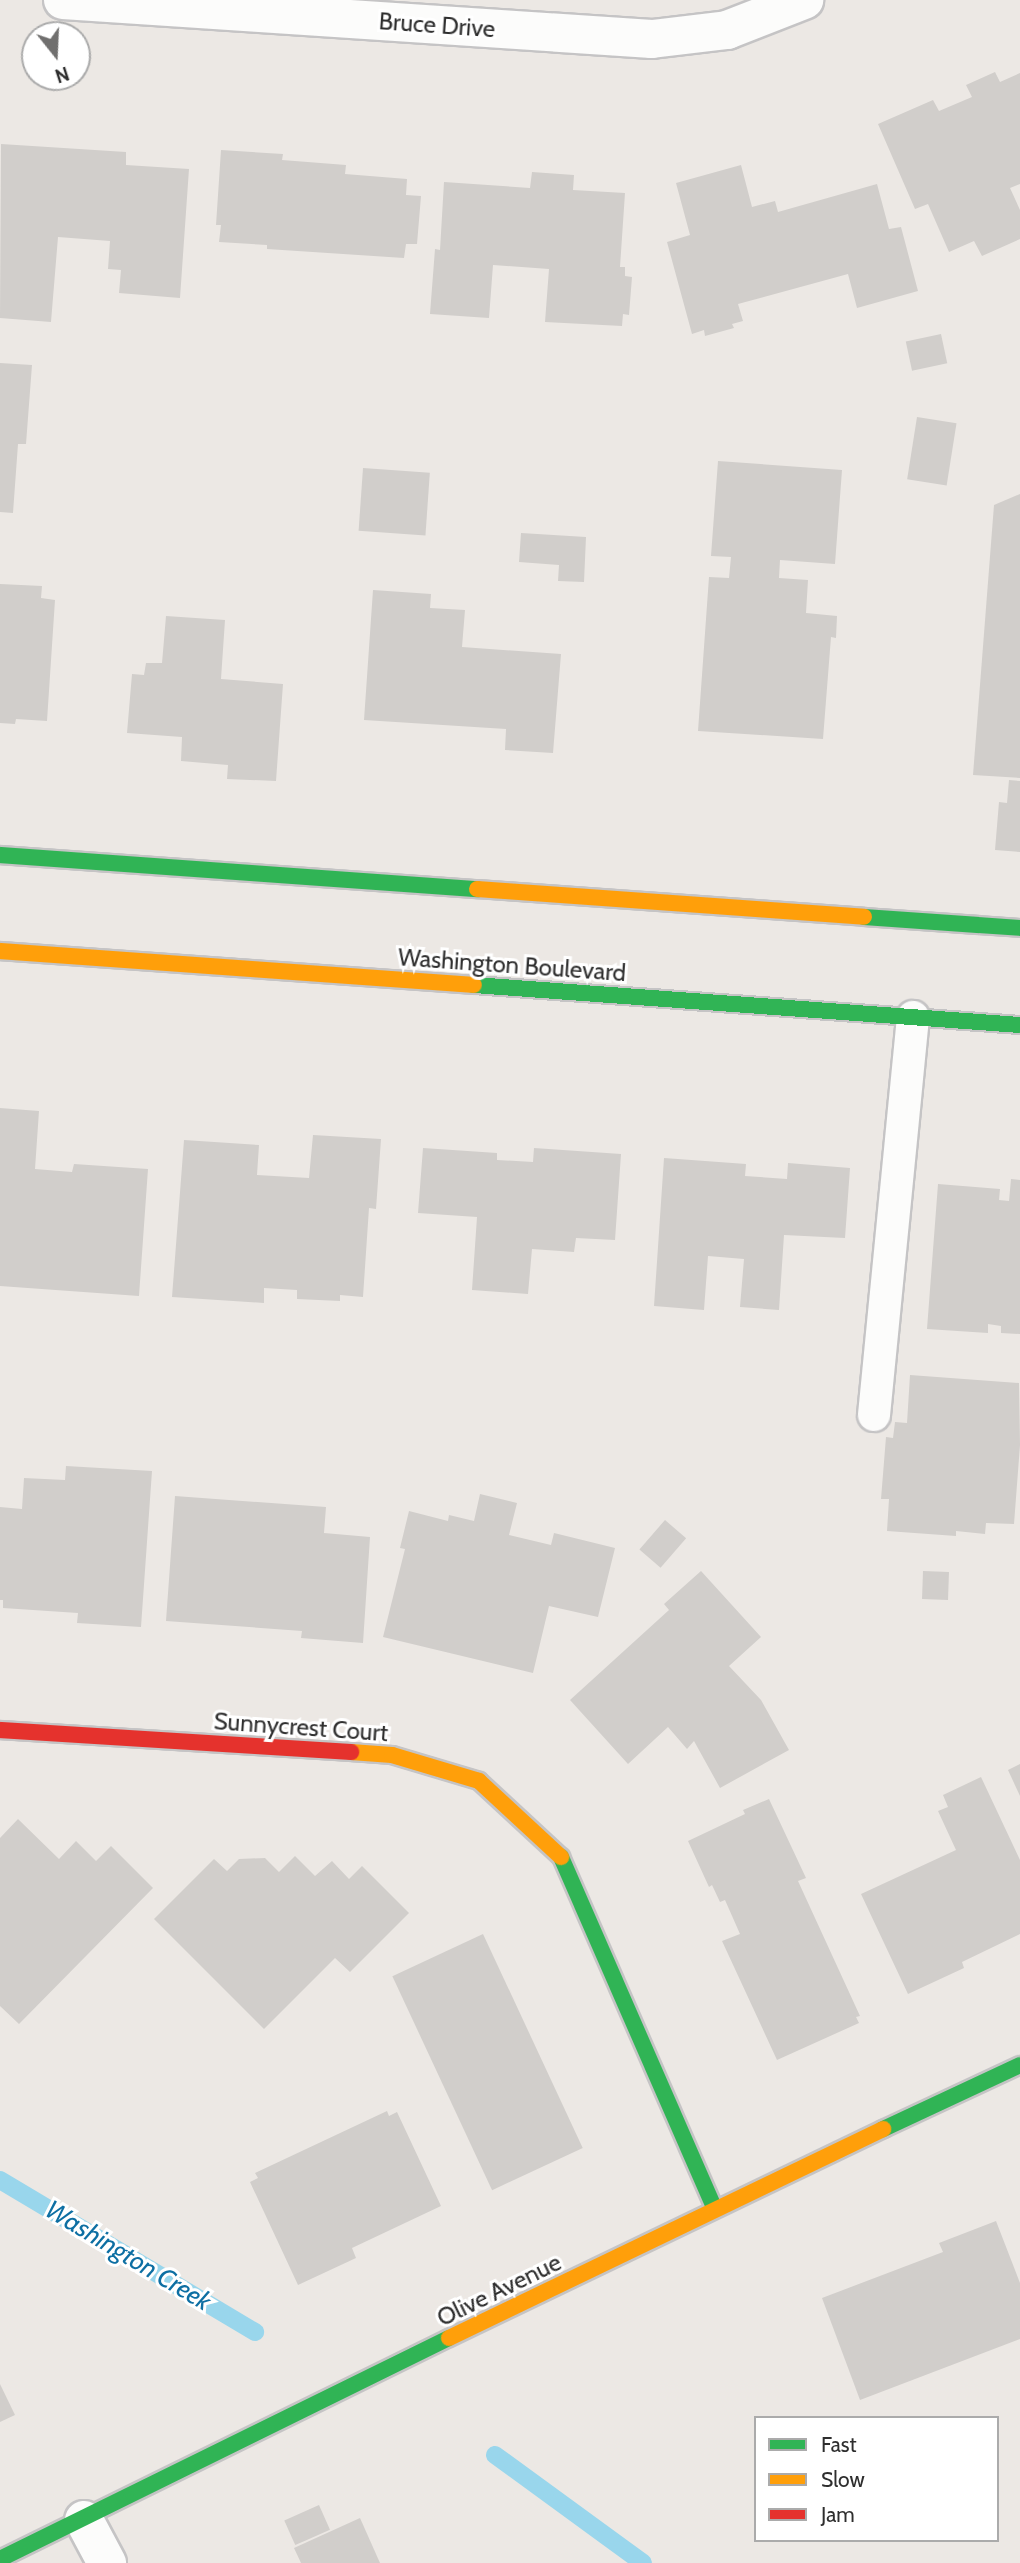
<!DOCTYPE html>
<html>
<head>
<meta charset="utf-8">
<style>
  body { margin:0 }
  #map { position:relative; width:1020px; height:2563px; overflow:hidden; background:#ece8e4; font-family:Cabin,sans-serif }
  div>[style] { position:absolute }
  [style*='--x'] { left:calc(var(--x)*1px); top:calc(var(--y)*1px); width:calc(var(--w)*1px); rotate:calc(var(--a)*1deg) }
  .stream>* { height:18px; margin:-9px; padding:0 9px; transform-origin:9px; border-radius:9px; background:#99d6ec }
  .building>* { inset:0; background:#d1cecb; transform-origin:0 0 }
  .roads { filter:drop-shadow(2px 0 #c5c4c5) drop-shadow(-2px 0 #c5c4c5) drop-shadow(0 2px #c5c4c5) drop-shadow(0 -2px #c5c4c5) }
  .lane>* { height:32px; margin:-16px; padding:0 16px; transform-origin:16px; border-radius:16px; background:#fcfcfb }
  .street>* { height:38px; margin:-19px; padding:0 19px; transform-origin:19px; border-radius:19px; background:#fcfcfb }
  .fast>* { height:16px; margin:-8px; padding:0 8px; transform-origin:8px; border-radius:8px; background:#30b455 }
  .slow>* { height:16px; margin:-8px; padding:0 8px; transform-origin:8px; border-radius:8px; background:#ff9f0a }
  .jam>* { height:16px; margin:-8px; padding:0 8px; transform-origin:8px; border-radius:8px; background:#e5322d }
  span { translate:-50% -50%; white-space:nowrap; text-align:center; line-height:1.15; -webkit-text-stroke:6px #fff; paint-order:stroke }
  .street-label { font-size:24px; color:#2e2e2e }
  .water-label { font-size:26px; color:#0d6fa3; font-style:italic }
  .legend { position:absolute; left:754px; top:2416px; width:245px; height:126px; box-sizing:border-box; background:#fff; border:2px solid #ababab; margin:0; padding:9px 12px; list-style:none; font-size:21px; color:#2e2e2e }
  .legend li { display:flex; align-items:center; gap:14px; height:35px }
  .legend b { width:35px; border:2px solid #ababab }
  .north { position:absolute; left:21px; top:21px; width:70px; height:70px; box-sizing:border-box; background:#fff; border:2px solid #ababab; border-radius:50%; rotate:162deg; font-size:19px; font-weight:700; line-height:28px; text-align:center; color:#2e2e2e }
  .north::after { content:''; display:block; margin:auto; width:24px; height:32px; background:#706f6e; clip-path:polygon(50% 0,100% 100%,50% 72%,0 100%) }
</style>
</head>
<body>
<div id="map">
  <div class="stream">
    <div style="--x:0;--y:2180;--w:297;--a:30.8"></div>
    <div style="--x:495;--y:2455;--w:183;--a:36.1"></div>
  </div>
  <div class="building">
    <div style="clip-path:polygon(995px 72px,1000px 82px,1020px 73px,1020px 184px,1010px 188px,1020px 210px,1020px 239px,982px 256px,974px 241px,949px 252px,928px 204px,915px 209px,878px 124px,933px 100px,939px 111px,972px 97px,966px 85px)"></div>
    <div style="clip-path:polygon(1px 144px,126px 152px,126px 165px,189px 169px,180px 298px,119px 293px,121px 270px,108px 269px,110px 241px,58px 237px,51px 322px,0 318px)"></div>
    <div style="clip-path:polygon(221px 150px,283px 154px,282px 160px,346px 165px,345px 174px,407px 179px,406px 195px,421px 196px,417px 244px,406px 244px,404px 258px,267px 249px,267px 245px,219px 242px,221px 225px,216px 225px)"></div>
    <div style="clip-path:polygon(741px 165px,752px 207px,775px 201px,778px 212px,877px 184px,889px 229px,901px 227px,918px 291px,857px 308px,848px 274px,738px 304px,743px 321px,732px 324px,734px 328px,705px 336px,704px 330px,692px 334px,667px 242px,690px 235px,676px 183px)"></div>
    <div style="clip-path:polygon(532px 172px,574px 175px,573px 190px,625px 193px,620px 267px,625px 267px,625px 276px,632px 277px,629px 315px,623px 314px,622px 326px,545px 322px,549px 269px,493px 265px,489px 318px,430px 314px,435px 249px,440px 250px,444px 182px,530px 188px)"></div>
    <div style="left:941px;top:334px;width:30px;height:36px;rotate:78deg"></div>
    <div style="clip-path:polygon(0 363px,32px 365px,26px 444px,18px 444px,13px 513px,0 512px)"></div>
    <div style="left:917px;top:417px;width:40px;height:63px;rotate:9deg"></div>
    <div style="clip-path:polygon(718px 461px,842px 470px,835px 564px,780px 560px,779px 578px,808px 580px,806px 613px,837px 616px,836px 638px,831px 637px,823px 739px,698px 731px,709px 577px,729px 578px,731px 557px,711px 556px)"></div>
    <div style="left:363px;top:468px;width:67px;height:63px;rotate:4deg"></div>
    <div style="clip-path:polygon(1020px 494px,1020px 778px,973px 775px,994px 505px)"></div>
    <div style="clip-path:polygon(521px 533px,586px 537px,584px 582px,558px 581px,559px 565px,519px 562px)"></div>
    <div style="clip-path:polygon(0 584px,42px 586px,41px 598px,55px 600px,47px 721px,16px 719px,15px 724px,0 723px)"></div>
    <div style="clip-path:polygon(373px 590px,431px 594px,430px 608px,465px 610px,462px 647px,561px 654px,553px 753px,505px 750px,506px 729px,364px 720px)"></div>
    <div style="clip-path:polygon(166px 616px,225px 620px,221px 679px,283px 684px,276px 781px,227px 779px,228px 765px,181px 761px,182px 737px,127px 733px,132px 674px,144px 675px,146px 663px,162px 663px)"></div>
    <div style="clip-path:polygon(1009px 780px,1020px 781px,1020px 852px,995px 850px,999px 802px,1007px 803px)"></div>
    <div style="clip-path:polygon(0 1108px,39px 1111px,35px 1169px,72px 1172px,74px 1164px,148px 1169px,139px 1296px,0 1286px)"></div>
    <div style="clip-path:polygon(313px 1135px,381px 1139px,376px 1209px,369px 1208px,363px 1297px,340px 1295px,340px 1301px,297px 1299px,297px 1290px,264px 1288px,264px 1303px,172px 1297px,184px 1140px,259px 1145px,257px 1175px,309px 1178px)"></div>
    <div style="clip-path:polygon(423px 1148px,497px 1153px,497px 1160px,533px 1162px,534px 1148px,621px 1154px,615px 1240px,576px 1238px,574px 1252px,532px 1249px,528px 1294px,472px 1290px,477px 1217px,418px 1213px)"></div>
    <div style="clip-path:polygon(664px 1158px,746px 1164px,745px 1176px,787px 1179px,788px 1163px,850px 1168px,845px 1238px,784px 1235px,779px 1310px,740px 1307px,744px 1259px,708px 1256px,704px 1310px,654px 1306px)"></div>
    <div style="clip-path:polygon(1011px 1179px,1020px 1180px,1020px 1334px,1001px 1333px,1001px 1326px,988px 1324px,988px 1333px,927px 1329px,938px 1184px,1000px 1189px,999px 1200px,1009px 1201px)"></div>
    <div style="clip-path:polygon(910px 1375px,1019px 1383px,1020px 1445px,1014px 1524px,986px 1523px,985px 1534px,956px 1531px,956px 1536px,887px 1531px,889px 1499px,881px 1499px,886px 1437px,893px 1438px,895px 1422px,907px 1423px)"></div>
    <div style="clip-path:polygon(66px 1466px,152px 1471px,141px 1627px,77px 1623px,78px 1613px,3px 1608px,3px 1600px,0 1600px,0 1507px,22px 1509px,24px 1478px,65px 1480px)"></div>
    <div style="clip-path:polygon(480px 1494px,517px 1503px,509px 1535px,551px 1545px,554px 1533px,615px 1548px,598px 1617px,549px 1606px,533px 1673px,383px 1637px,405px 1549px,400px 1548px,409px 1511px,448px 1521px,449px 1515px,474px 1521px)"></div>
    <div style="clip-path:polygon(175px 1496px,326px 1507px,324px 1533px,370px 1537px,363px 1643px,301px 1638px,302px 1631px,166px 1621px)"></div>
    <div style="left:665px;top:1520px;width:28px;height:39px;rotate:41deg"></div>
    <div style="clip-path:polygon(701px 1571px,761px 1637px,729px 1666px,761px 1700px,789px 1750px,720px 1788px,694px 1741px,687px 1749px,668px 1727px,628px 1764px,570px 1700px,669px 1610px,664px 1604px)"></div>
    <div style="left:923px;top:1571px;width:26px;height:28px;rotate:2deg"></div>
    <div style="clip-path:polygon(1020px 1764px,1020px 1796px,1008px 1770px)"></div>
    <div style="clip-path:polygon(981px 1777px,1020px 1860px,1020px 1934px,962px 1962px,964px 1968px,908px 1994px,861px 1894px,956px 1850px,938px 1811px,948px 1807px,943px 1795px)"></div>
    <div style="clip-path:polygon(769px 1799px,806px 1878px,798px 1881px,860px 2016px,856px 2017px,859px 2023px,777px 2060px,722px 1941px,740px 1934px,725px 1900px,720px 1902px,712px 1885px,709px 1887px,688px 1841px,745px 1814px,743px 1810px)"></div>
    <div style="clip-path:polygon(18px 1819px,59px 1859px,76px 1841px,96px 1861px,111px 1846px,153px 1888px,19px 2024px,0 2006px,0 1838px)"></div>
    <div style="clip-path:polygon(295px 1856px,315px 1876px,332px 1861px,349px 1879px,362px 1866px,409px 1913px,350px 1972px,335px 1958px,264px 2029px,154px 1919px,214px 1859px,227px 1871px,239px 1859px,265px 1858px,279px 1872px)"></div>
    <div style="left:483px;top:1934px;width:236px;height:100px;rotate:65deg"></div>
    <div style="clip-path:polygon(387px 2111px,389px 2116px,397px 2112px,441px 2206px,352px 2248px,356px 2258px,298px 2285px,250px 2182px,258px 2178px,255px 2173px)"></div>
    <div style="clip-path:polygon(996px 2221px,1020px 2283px,1020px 2339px,860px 2400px,822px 2298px,943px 2252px,939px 2243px)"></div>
    <div style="clip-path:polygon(0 2384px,15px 2415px,0 2422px)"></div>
    <div style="left:319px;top:2505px;width:27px;height:38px;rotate:66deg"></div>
    <div style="clip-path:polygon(360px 2518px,380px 2563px,301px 2563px,294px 2548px)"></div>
  </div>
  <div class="roads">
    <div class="lane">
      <div style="--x:874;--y:1415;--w:400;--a:-84.4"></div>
    </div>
    <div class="street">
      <div style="--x:63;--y:0;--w:590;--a:3.79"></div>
      <div style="--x:652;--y:39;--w:76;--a:-6.8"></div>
      <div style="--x:727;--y:30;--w:83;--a:-21.3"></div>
      <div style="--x:84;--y:2520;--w:49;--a:61.9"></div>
    </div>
    <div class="fast">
      <div style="--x:0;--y:855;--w:478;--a:4.1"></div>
      <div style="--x:864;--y:917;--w:156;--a:4"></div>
      <div style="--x:474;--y:985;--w:547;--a:4.19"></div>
      <div style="--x:561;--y:1857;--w:383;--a:66.4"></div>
      <div style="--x:883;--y:2129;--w:151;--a:-25"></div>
      <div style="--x:0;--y:2559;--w:500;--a:-26.21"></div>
    </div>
    <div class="slow">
      <div style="--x:477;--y:889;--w:388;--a:4.1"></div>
      <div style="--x:0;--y:951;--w:475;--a:4.1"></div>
      <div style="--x:351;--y:1752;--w:41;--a:4.2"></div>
      <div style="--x:392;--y:1755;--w:91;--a:16.6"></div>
      <div style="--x:479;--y:1781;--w:112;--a:42.8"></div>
      <div style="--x:449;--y:2338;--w:482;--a:-25.7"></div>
    </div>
    <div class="jam">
      <div style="--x:0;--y:1730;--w:352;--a:3.6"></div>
    </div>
  </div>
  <div class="street-label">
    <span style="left:437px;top:25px;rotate:4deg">Bruce Drive</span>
    <span style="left:512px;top:965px;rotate:4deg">Washington Boulevard</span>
    <span style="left:301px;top:1727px;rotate:4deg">Sunnycrest Court</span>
    <span style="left:499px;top:2290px;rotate:-26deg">Olive Avenue</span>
  </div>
  <div class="water-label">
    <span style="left:128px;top:2256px;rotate:31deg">Washington Creek</span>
  </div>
  <ul class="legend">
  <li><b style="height:9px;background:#30b455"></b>Fast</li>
  <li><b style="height:9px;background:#ff9f0a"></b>Slow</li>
  <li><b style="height:9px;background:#e5322d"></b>Jam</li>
  </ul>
  <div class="north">N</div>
</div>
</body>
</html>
